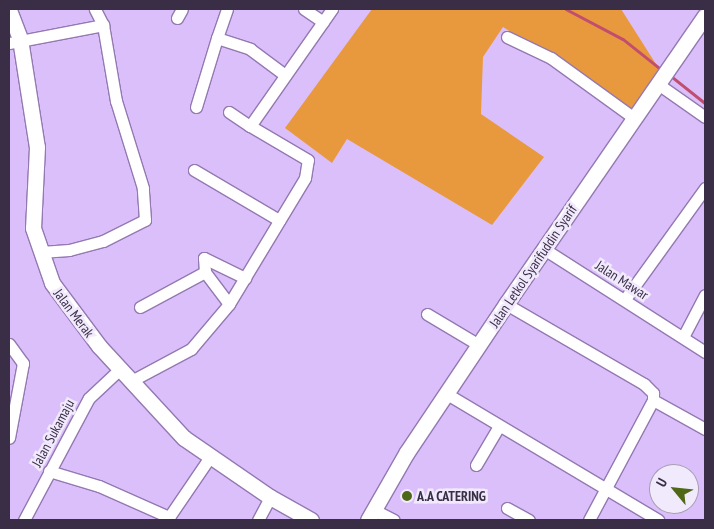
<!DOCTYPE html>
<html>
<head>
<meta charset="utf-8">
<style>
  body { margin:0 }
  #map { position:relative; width:714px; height:529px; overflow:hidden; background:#dabffb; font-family:"PT Sans Narrow",sans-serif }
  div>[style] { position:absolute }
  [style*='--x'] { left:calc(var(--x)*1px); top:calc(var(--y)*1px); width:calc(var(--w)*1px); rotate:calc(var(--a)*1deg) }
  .green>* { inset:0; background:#e9993d }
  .stream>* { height:2.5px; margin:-1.25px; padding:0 1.25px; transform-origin:1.25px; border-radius:1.25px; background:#c24e6f }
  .roads { filter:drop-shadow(1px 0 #9479b1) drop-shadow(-1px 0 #9479b1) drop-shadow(0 1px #9479b1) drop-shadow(0 -1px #9479b1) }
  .street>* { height:11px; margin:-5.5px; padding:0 5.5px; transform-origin:5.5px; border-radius:5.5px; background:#fff }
  .secondary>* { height:15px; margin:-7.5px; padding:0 7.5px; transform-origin:7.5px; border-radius:7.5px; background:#fff }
  .dots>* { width:14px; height:14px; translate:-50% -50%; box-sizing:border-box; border:2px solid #f1e9fc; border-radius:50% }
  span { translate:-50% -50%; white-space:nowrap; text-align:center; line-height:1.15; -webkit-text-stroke:5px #f1e9fc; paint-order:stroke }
  .street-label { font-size:14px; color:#392e46 }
  .poi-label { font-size:14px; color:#392e46; font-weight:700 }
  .left { translate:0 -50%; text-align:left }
  .frame { position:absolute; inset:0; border:10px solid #392e46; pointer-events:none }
  .north { position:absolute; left:649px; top:464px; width:50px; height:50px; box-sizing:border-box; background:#f1e9fc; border:1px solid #a79eb3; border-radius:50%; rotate:298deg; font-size:14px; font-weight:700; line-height:20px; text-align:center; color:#392e46 }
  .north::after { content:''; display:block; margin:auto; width:18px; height:22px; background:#4f6818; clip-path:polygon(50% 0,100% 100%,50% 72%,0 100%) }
</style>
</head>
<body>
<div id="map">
  <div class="green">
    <div style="clip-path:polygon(372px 9px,621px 9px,661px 72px,633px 112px,503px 27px,483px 57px,481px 114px,544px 157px,492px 225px,347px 139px,332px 163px,285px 128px)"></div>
  </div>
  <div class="stream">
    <div style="--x:566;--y:9;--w:64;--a:27.8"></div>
    <div style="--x:623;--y:39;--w:50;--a:38.5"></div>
    <div style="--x:671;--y:76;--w:43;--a:38.5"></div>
  </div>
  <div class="roads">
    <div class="street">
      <div style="--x:227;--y:9;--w:31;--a:109"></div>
      <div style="--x:217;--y:38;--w:35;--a:18"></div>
      <div style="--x:250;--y:49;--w:44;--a:36.6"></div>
      <div style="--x:304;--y:9;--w:23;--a:34"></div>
      <div style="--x:177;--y:18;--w:10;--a:-61"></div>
      <div style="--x:507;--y:37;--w:49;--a:25.5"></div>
      <div style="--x:551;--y:58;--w:102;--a:35.9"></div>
      <div style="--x:9;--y:43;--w:96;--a:-10.8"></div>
      <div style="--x:658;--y:84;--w:57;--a:35.1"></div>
      <div style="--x:196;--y:107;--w:72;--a:-73.1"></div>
      <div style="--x:229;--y:112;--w:25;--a:34"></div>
      <div style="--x:194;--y:170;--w:99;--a:30.5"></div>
      <div style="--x:544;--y:249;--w:191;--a:32.6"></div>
      <div style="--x:41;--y:252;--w:28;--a:-4"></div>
      <div style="--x:69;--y:250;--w:35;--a:-15"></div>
      <div style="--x:103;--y:241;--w:47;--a:-26.6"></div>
      <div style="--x:145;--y:220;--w:32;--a:-94"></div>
      <div style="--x:143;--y:188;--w:91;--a:-107.2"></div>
      <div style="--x:116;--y:101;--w:77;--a:-99.7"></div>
      <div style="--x:103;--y:25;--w:18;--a:-117"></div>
      <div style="--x:625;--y:299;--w:137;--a:-54.2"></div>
      <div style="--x:229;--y:304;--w:40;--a:-127"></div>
      <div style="--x:205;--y:272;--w:14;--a:-94"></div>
      <div style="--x:204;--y:258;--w:46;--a:26"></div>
      <div style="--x:506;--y:304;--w:160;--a:30.1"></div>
      <div style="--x:644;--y:384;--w:13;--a:45"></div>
      <div style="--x:653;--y:393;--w:7;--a:90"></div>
      <div style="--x:653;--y:400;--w:136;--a:118.1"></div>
      <div style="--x:140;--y:307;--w:74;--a:-28.3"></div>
      <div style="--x:427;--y:314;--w:61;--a:30.8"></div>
      <div style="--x:683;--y:337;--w:47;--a:-62.4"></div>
      <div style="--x:9;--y:344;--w:24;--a:54"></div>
      <div style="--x:23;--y:363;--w:76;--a:100.6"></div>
      <div style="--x:133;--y:380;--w:66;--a:-28.1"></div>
      <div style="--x:191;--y:349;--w:59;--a:-49.8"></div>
      <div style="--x:229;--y:304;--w:147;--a:-58.9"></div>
      <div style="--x:305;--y:178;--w:18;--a:-81"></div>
      <div style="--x:308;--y:160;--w:67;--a:-149.6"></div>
      <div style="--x:250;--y:126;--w:143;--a:-55"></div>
      <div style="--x:447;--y:394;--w:246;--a:30.8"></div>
      <div style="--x:653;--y:400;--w:60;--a:29.1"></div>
      <div style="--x:476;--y:465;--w:45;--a:-59.5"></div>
      <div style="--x:49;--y:471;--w:52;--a:16.7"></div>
      <div style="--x:99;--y:486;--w:77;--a:23.9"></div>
      <div style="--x:507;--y:508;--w:25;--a:29"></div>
      <div style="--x:374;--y:510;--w:22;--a:27"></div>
      <div style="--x:24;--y:520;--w:138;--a:-62"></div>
      <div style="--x:89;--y:398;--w:42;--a:-43.1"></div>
      <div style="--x:167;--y:520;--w:76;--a:-55.7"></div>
      <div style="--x:258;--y:520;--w:26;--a:-62"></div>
    </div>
    <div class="secondary">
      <div style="--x:9;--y:10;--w:31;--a:69"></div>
      <div style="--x:20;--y:39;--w:109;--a:81.1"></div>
      <div style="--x:37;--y:147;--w:81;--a:92.8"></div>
      <div style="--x:33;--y:228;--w:58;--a:70.9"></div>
      <div style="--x:52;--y:283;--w:79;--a:53.3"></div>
      <div style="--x:99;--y:346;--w:125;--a:47.3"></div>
      <div style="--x:184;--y:438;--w:104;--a:34.5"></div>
      <div style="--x:270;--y:497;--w:47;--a:29.3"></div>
      <div style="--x:368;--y:520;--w:78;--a:-60.2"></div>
      <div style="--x:407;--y:452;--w:178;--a:-56.2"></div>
      <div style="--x:506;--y:304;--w:350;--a:-55.4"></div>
    </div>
  </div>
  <div class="dots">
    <div style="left:407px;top:496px;background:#4f6818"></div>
  </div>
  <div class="street-label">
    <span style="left:533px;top:266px;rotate:-56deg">Jalan Letkol Syarifuddin Syarif</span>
    <span style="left:622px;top:280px;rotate:33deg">Jalan Mawar</span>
    <span style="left:74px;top:313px;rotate:53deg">Jalan Merak</span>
    <span style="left:53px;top:433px;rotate:-62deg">Jalan Sukamaju</span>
  </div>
  <div class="poi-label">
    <span class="left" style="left:417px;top:496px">A.A CATERING</span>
  </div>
  <div class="frame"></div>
  <div class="north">U</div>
</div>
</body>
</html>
